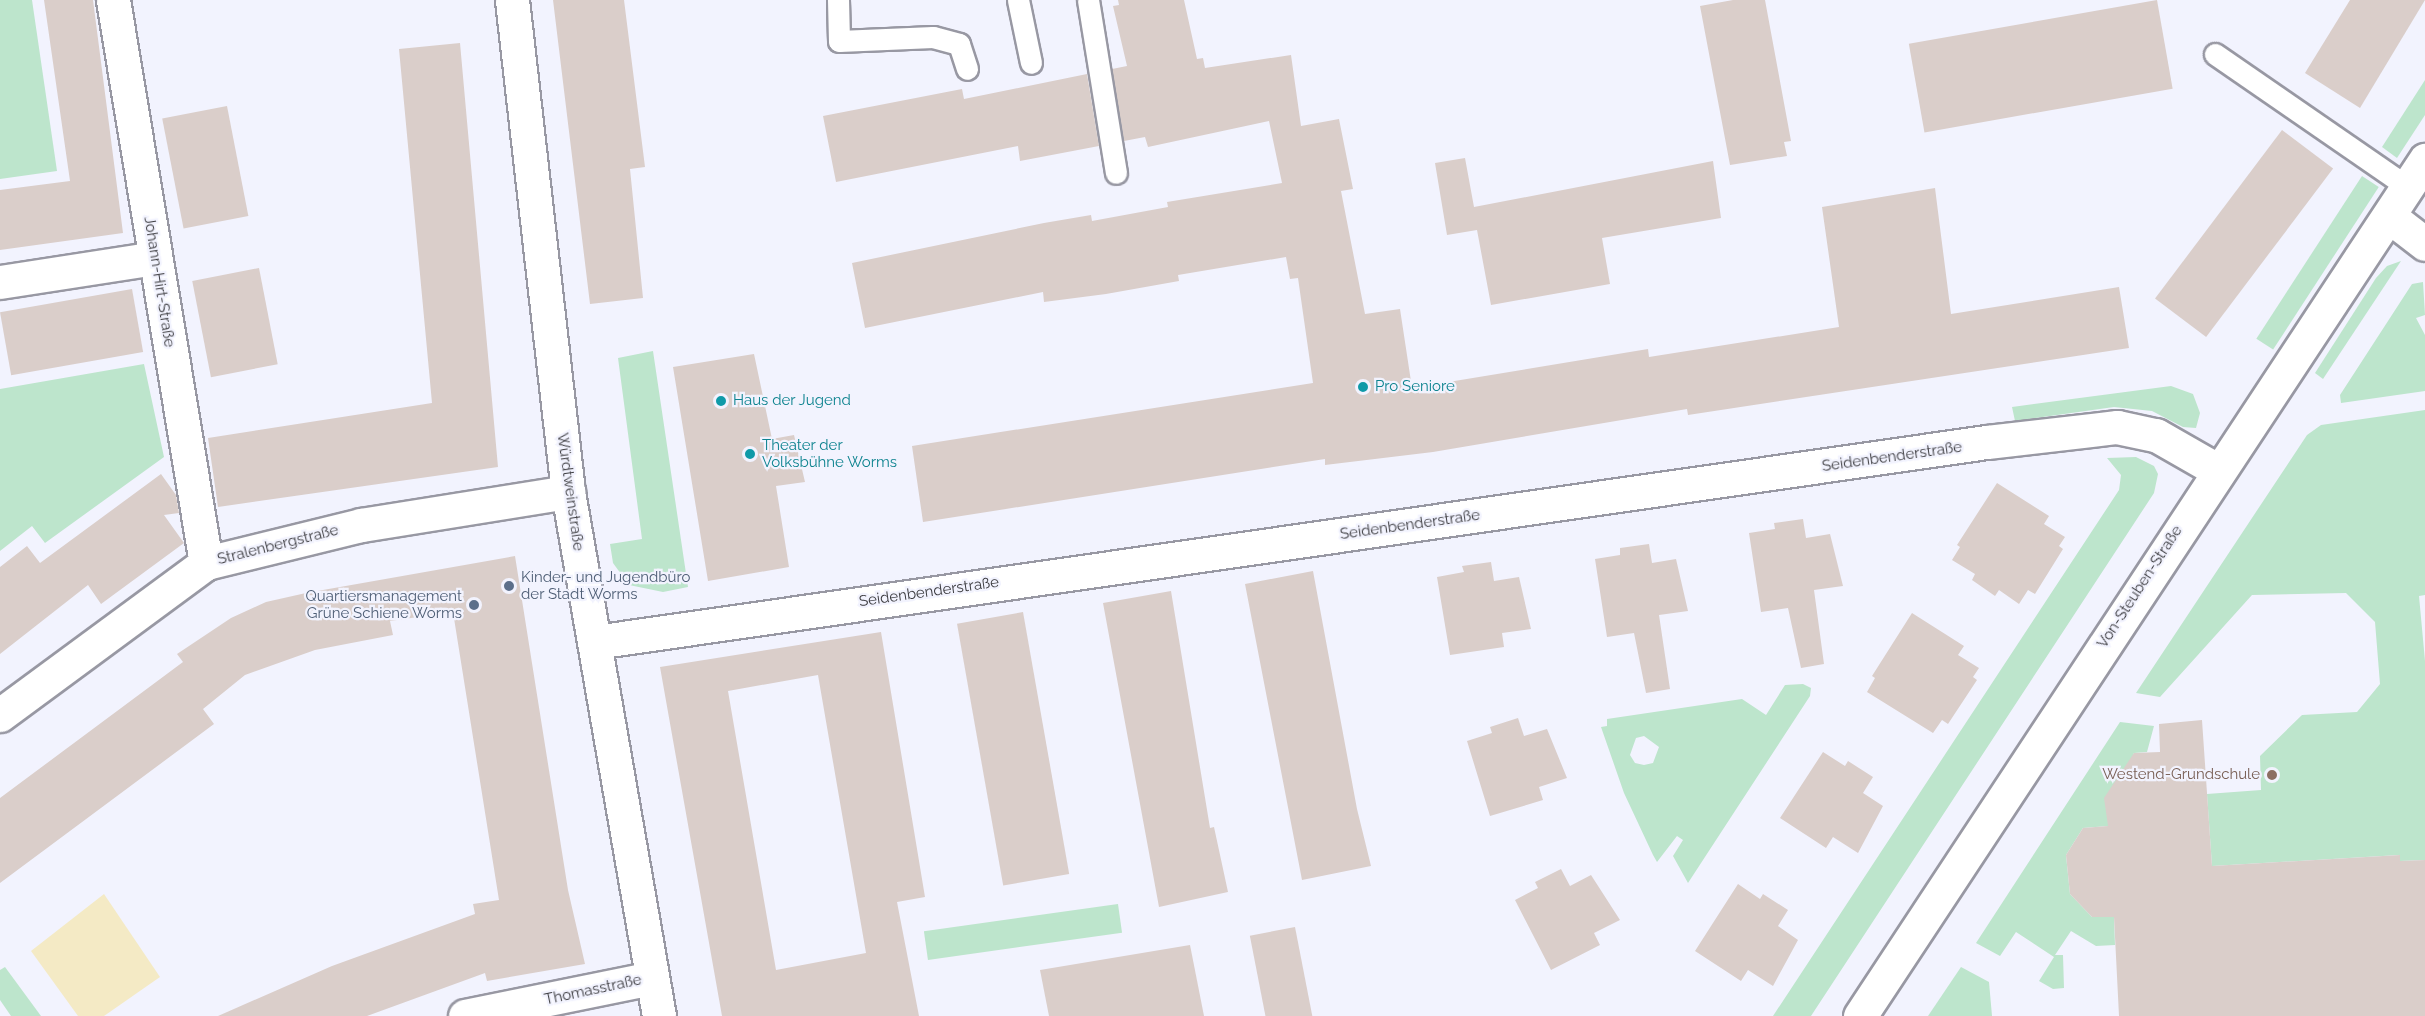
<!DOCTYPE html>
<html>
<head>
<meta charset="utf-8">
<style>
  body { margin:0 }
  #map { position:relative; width:2425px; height:1016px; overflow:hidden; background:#f2f3fe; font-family:Raleway,sans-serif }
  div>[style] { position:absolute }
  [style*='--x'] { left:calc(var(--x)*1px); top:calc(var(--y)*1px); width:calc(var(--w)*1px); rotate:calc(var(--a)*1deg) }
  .green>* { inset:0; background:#bde5cc; transform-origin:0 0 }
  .sand>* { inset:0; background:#f4eac5 }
  .building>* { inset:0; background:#daceca; transform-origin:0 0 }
  .roads { filter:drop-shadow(2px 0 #9898a3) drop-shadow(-2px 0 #9898a3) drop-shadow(0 2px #9898a3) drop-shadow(0 -2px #9898a3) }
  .service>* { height:21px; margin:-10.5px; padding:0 10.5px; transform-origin:10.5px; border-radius:10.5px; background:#fff }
  .minor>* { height:33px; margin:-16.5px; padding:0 16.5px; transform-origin:16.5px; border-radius:16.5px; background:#fff }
  .tertiary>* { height:33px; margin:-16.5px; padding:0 16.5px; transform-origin:16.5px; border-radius:16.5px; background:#fff }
  .dots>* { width:16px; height:16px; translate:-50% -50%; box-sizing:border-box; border:3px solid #f2f3fe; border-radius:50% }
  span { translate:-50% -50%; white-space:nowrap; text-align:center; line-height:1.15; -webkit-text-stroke:4.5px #f2f3fe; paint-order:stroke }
  .street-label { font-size:15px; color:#3b3b3f }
  .culture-label { font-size:15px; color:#0d838f }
  .left { translate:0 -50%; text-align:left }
  .service-label { font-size:15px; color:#4e5e75 }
  .right { translate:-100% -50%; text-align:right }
  .education-label { font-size:15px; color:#785e54 }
</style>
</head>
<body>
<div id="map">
  <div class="green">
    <div style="clip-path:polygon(0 0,32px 0,57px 171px,0 179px)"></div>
    <div style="clip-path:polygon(2425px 80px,2425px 115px,2397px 158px,2382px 147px)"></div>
    <div style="left:2362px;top:176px;width:20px;height:194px;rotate:33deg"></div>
    <div style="clip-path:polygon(2401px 261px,2323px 379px,2315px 373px,2376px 278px,2387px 266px)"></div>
    <div style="clip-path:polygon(2423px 282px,2425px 315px,2416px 318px,2425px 335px,2425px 391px,2341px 403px,2340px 395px,2412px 284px)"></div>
    <div style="clip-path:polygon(653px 351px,688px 587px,663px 592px,629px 585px,613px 563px,610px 544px,642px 539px,618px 358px)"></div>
    <div style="clip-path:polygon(144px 364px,164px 457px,45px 543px,32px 526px,0 551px,0 389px)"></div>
    <div style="clip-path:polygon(2171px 386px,2193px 394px,2200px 413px,2196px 428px,2183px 427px,2152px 411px,2114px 407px,2015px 421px,2012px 407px)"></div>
    <div style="clip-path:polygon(2425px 410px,2425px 595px,2419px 596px,2425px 661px,2425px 860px,2400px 861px,2399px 855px,2212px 866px,2207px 794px,2261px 790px,2260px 756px,2302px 715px,2357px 712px,2380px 684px,2375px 622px,2346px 593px,2252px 595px,2160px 697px,2136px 693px,2307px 435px,2321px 425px)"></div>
    <div style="clip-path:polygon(2136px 457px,2154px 466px,2158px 474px,2154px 493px,1811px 1016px,1773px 1016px,2119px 490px,2121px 475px,2107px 458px)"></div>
    <div style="clip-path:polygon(evenodd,1803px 684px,1811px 688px,1810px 696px,1688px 883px,1673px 856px,1683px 840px,1677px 836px,1657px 862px,1653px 855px,1624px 793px,1601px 727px,1607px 726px,1607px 719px,1742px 699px,1766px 715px,1785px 685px,1803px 684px,1644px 736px,1659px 747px,1653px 763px,1644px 765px,1635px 763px,1630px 755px,1636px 738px,1644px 736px)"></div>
    <div style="clip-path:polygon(2120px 722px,2154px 726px,2147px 752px,2134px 753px,2108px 826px,2083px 828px,2066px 855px,2070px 894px,2092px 917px,2114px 917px,2115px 945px,2096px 946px,2071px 931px,2055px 955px,2063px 955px,2064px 988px,2053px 989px,2039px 981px,2054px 957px,2016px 932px,2000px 956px,1976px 943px)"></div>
    <div style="left:1118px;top:904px;width:29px;height:196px;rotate:82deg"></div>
    <div style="clip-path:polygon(5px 967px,41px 1016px,11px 1016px,0 1000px,0 970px)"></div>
    <div style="clip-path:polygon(1961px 967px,1989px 982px,1992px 1016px,1928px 1016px)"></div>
  </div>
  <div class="sand">
    <div style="clip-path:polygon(104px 894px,160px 977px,104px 1016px,78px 1016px,31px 951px)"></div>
  </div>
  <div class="building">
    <div style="clip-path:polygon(44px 0,93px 0,123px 233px,0 250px,0 190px,70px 181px)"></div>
    <div style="clip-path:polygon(553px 0,624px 0,645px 167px,630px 169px,643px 298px,590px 304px)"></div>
    <div style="clip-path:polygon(1118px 0,1184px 0,1197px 59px,1203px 58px,1205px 68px,1291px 55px,1301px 126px,1339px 119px,1353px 189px,1341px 191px,1365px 314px,1400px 309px,1412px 388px,1648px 349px,1649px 357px,1839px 327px,1822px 207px,1935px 188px,1951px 314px,2119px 287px,2129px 348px,1688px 415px,1687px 409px,1433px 452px,1325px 465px,1325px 459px,923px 522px,912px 446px,1313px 383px,1298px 278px,1290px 279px,1286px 257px,1178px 275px,1179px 281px,1106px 294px,1044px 302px,1043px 292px,865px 328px,852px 263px,1044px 223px,1091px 215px,1092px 221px,1168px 207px,1167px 202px,1282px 183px,1269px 121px,1148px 147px,1145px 137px,1124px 141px,1112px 69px,1127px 66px,1113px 6px,1119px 5px)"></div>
    <div style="clip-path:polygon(1733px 0,1765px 0,1791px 141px,1784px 142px,1787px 156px,1730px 165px,1700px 6px)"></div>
    <div style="left:2157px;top:0;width:90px;height:252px;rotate:80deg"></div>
    <div style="clip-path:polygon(2350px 0,2425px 0,2360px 108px,2305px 73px)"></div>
    <div style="clip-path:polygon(460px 43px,498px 467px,218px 507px,208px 438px,432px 403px,399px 49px)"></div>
    <div style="clip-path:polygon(1087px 74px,1099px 146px,1020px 161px,1018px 146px,836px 182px,823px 116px,962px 89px,964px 99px)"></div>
    <div style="left:227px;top:106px;width:112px;height:66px;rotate:79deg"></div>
    <div style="left:2282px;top:130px;width:64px;height:211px;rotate:37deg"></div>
    <div style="clip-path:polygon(1465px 158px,1474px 207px,1713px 161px,1721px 218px,1602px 238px,1610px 284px,1491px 305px,1477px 230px,1447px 235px,1435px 163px)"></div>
    <div style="left:259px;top:268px;width:98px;height:68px;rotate:79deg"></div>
    <div style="left:132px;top:289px;width:64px;height:134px;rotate:80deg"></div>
    <div style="clip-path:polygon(754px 354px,772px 439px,794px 435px,805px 482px,776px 486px,789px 567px,708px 581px,673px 367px)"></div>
    <div style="clip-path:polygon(161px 474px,176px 495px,179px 513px,164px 515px,184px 543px,101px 604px,88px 585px,0 654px,0 567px,27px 546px,40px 563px)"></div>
    <div style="clip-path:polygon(1997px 483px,2049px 516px,2044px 524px,2065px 537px,2059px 546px,2063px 549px,2035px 594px,2028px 590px,2019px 604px,1999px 590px,1995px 596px,1972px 580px,1975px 574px,1952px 560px,1960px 547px,1957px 545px)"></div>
    <div style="clip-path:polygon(1803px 519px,1806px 538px,1830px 534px,1843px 586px,1814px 590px,1824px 664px,1801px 668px,1788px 608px,1761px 612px,1749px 533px,1775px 529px,1774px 523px)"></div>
    <div style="clip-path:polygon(1649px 544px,1652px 563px,1676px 559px,1688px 611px,1659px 615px,1670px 689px,1646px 693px,1634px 633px,1607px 637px,1595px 559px,1620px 555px,1620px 548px)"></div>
    <div style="clip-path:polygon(515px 556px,568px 890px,585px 964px,487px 981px,485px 973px,367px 1016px,218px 1016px,332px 966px,475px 914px,473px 904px,499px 900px,453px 612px,390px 621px,393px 635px,315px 650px,245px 675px,203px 709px,214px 724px,0 883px,0 798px,183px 662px,177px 654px,231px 618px,266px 602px,306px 593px)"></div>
    <div style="clip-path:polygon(1491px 562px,1494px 581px,1519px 577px,1531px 629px,1502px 633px,1504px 647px,1450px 655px,1437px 577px,1464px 572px,1462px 566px)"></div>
    <div style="clip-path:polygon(1313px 571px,1357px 809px,1371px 866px,1302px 880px,1245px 584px)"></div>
    <div style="clip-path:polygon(1171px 591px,1210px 828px,1214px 827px,1228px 892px,1159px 907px,1103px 603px)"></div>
    <div style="left:1023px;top:612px;width:266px;height:67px;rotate:80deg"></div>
    <div style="clip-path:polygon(1912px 613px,1964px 646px,1958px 655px,1979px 668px,1973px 677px,1977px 680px,1948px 724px,1942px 720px,1933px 733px,1867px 692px,1875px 678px,1872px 676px)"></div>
    <div style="clip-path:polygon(evenodd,881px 632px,925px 897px,897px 902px,919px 1016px,722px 1016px,660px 667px,881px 632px,818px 675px,866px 953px,776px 970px,728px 691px,818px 675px)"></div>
    <div style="clip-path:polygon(1518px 718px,1524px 736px,1547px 729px,1567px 778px,1539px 787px,1543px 800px,1490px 816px,1467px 741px,1492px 733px,1490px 727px)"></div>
    <div style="clip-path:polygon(2202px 720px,2212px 866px,2400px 855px,2400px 861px,2425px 860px,2425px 1016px,2119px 1016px,2114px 917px,2092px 917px,2070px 894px,2066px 855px,2083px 828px,2108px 826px,2104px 798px,2134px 753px,2160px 752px,2159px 724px)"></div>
    <div style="clip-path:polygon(1823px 752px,1845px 766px,1848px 761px,1873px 777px,1863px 793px,1883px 806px,1858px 853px,1833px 837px,1826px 848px,1780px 818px)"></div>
    <div style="clip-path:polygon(1561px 869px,1570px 886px,1591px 875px,1620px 920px,1594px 933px,1600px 945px,1551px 970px,1515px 900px,1538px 888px,1535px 882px)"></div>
    <div style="clip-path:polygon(1738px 884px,1760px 899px,1763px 894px,1788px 910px,1778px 926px,1798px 940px,1773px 986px,1748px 970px,1741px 981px,1695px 951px)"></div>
    <div style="left:1295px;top:927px;width:91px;height:46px;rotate:79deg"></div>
    <div style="clip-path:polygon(1190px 945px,1204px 1016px,1049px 1016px,1040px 970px)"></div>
  </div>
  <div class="roads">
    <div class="service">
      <div style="--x:838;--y:0;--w:41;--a:88.6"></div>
      <div style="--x:839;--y:41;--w:94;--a:-2.4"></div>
      <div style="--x:933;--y:37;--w:27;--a:15"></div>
      <div style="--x:959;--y:44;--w:26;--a:72"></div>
      <div style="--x:1018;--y:0;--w:64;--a:78.3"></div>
      <div style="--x:1088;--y:0;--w:175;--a:80.8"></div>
      <div style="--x:2215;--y:54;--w:234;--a:34.6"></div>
    </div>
    <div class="minor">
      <div style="--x:113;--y:0;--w:571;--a:80.62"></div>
      <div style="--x:512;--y:0;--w:495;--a:83.5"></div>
      <div style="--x:568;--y:492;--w:532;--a:80.15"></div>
      <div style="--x:2390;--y:217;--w:44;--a:37.6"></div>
      <div style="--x:0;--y:282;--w:157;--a:-8.8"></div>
      <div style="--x:595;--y:642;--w:1406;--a:-8.18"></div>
      <div style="--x:1987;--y:442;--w:131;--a:-6.6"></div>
      <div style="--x:2117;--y:427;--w:40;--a:12"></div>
      <div style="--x:2156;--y:435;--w:70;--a:29.8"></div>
      <div style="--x:0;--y:715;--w:256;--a:-36.4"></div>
      <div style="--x:206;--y:563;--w:160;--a:-13.8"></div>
      <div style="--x:361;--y:525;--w:210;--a:-9.1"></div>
      <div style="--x:465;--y:1016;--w:190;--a:-11.5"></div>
    </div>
    <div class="tertiary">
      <div style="--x:1860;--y:1016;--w:1026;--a:-56.57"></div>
    </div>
  </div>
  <div class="dots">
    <div style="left:1363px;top:387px;background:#0f9aa8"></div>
    <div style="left:721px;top:401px;background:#0f9aa8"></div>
    <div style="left:750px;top:454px;background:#0f9aa8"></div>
    <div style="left:509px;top:586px;background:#5c6f8a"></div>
    <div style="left:474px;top:605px;background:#5c6f8a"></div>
    <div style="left:2272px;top:775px;background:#8d6e63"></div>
  </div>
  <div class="street-label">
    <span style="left:159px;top:282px;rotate:81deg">Johann-Hirt-Straße</span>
    <span style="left:1892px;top:457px;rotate:-8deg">Seidenbenderstraße</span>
    <span style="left:570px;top:492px;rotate:82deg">Würdtweinstraße</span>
    <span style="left:1410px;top:525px;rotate:-8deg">Seidenbenderstraße</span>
    <span style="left:278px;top:545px;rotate:-14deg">Stralenbergstraße</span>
    <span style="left:2140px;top:587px;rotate:-57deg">Von-Steuben-Straße</span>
    <span style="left:929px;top:592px;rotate:-8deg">Seidenbenderstraße</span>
    <span style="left:593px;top:990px;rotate:-12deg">Thomasstraße</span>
  </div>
  <div class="culture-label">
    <span class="left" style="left:1375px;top:387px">Pro Seniore</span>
    <span class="left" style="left:733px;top:401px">Haus der Jugend</span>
    <span class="left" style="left:762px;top:454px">Theater der<br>Volksbühne Worms</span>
  </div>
  <div class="service-label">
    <span class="left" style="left:521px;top:586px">Kinder- und Jugendbüro<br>der Stadt Worms</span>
    <span class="right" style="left:462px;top:605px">Quartiersmanagement<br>Grüne Schiene Worms</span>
  </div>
  <div class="education-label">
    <span class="right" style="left:2260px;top:775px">Westend-Grundschule</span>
  </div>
</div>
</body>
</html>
